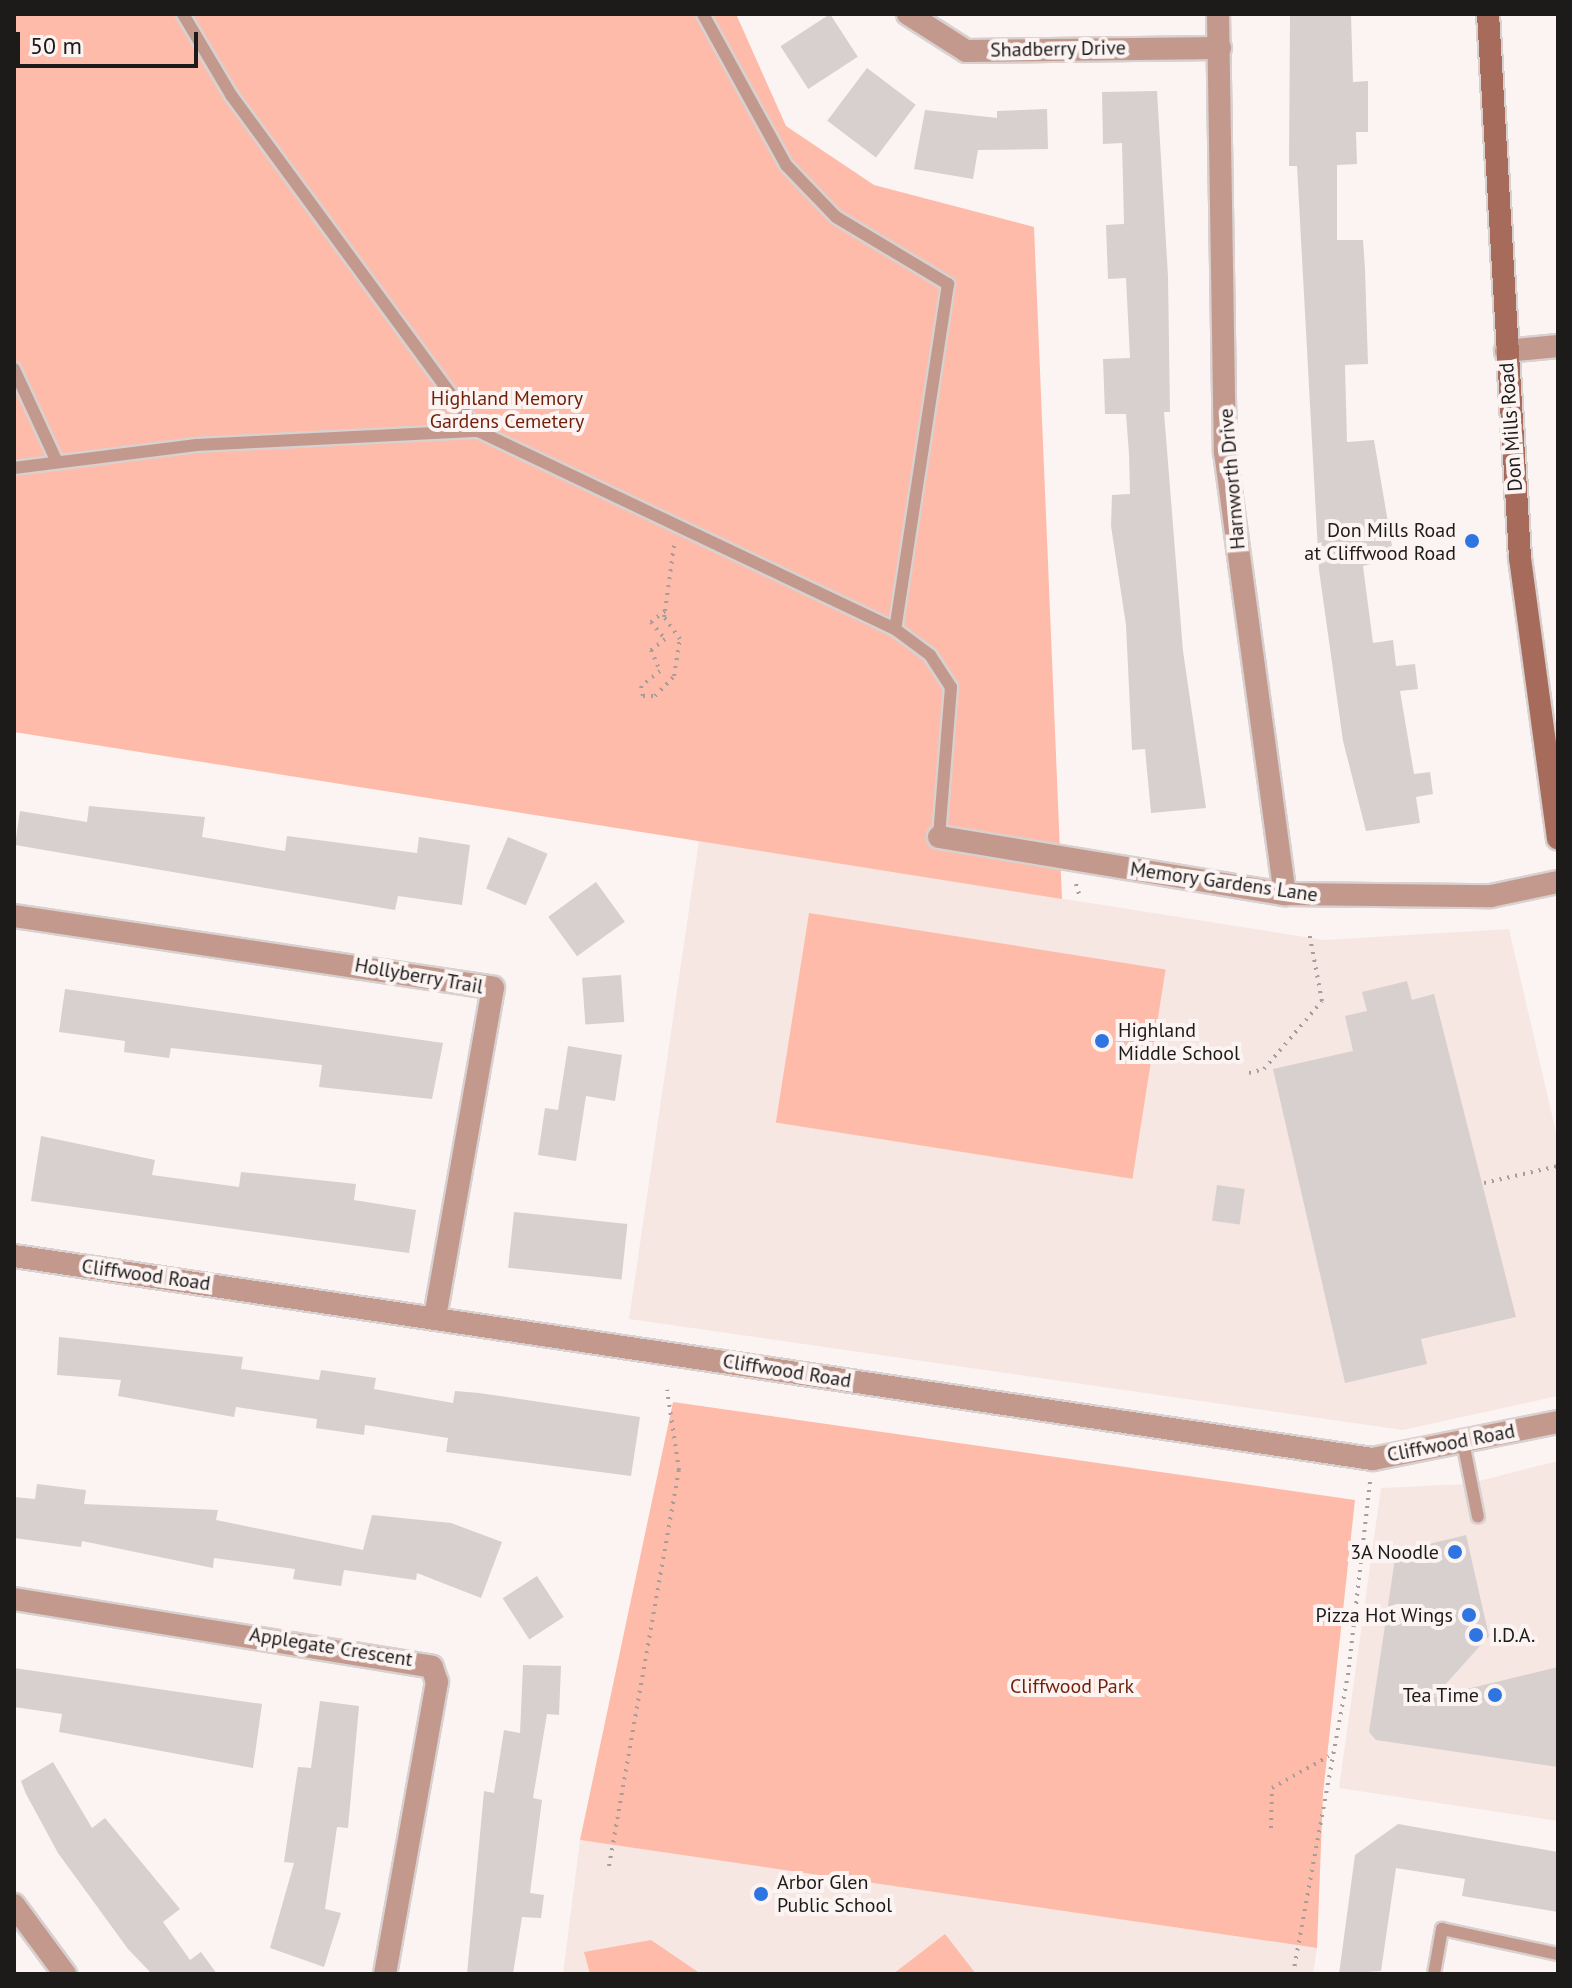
<!DOCTYPE html>
<html>
<head>
<meta charset="utf-8">
<style>
  body { margin:0 }
  #map { position:relative; width:1572px; height:1988px; overflow:hidden; background:#fcf4f2; font-family:"PT Sans",sans-serif }
  div>[style] { position:absolute }
  [style*='--x'] { left:calc(var(--x)*1px); top:calc(var(--y)*1px); width:calc(var(--w)*1px); rotate:calc(var(--a)*1deg) }
  .built>* { inset:0; background:#f6e7e2 }
  .green>* { inset:0; background:#febba9; transform-origin:0 0 }
  .building>* { inset:0; background:#d7d0ce; transform-origin:0 0 }
  .path>* { height:4px; margin-top:-2px; transform-origin:0; background:repeating-linear-gradient(90deg,#a49e9d 0 2px,transparent 0 8px) }
  .roads { filter:drop-shadow(2px 0 #d8d1cf) drop-shadow(-2px 0 #d8d1cf) drop-shadow(0 2px #d8d1cf) drop-shadow(0 -2px #d8d1cf) }
  .service>* { height:12px; margin:-6px; padding:0 6px; transform-origin:6px; border-radius:6px; background:#c3998e }
  .minor>* { height:22px; margin:-11px; padding:0 11px; transform-origin:11px; border-radius:11px; background:#c3998e }
  .secondary>* { height:22px; margin:-11px; padding:0 11px; transform-origin:11px; border-radius:11px; background:#a76b5c }
  .dots>* { width:22px; height:22px; translate:-50% -50%; box-sizing:border-box; border:4px solid #fcf4f2; border-radius:50% }
  span { translate:-50% -50%; white-space:nowrap; text-align:center; line-height:1.15; -webkit-text-stroke:8px #fcf4f2; paint-order:stroke }
  .street-label { font-size:20px; color:#1d1b1a }
  .park-label { font-size:20px; color:#711f09 }
  .poi-label { font-size:20px; color:#1d1b1a }
  .right { translate:-100% -50%; text-align:right }
  .left { translate:0 -50%; text-align:left }
  .frame { position:absolute; inset:0; border:16px solid #1d1b1a; pointer-events:none }
  .scale { position:absolute; left:16px; top:32px; width:182px; height:36px; box-sizing:border-box; border:4px solid #1d1b1a; border-top:0; padding-left:10px; font-size:24px; line-height:28px; white-space:nowrap; color:#1d1b1a; -webkit-text-stroke:6px #fcf4f2; paint-order:stroke }
</style>
</head>
<body>
<div id="map">
  <div class="built">
    <div style="clip-path:polygon(699px 841px,1324px 940px,1509px 929px,1558px 1141px,1558px 1396px,1403px 1430px,629px 1319px)"></div>
    <div style="clip-path:polygon(1558px 1461px,1558px 1821px,1339px 1788px,1381px 1488px,1467px 1484px)"></div>
    <div style="clip-path:polygon(580px 1840px,1317px 1948px,1313px 1974px,563px 1974px)"></div>
  </div>
  <div class="green">
    <div style="clip-path:polygon(14px 14px,736px 14px,786px 126px,874px 185px,1034px 227px,1062px 899px,14px 732px)"></div>
    <div style="left:809px;top:913px;width:361px;height:212px;rotate:9deg"></div>
    <div style="clip-path:polygon(673px 1402px,1355px 1500px,1323px 1794px,1317px 1948px,580px 1840px)"></div>
    <div style="clip-path:polygon(945px 1934px,976px 1974px,893px 1974px)"></div>
    <div style="clip-path:polygon(651px 1940px,701px 1974px,590px 1974px,584px 1952px)"></div>
  </div>
  <div class="building">
    <div style="left:830px;top:14px;width:51px;height:59px;rotate:57deg"></div>
    <div style="clip-path:polygon(1290px 14px,1351px 14px,1353px 82px,1368px 81px,1368px 132px,1356px 132px,1357px 164px,1337px 165px,1337px 240px,1363px 240px,1365px 269px,1368px 364px,1345px 365px,1347px 442px,1374px 440px,1394px 558px,1363px 566px,1373px 643px,1393px 640px,1396px 666px,1415px 664px,1418px 689px,1400px 691px,1414px 774px,1430px 772px,1433px 794px,1416px 797px,1420px 823px,1366px 831px,1343px 741px,1319px 570px,1297px 166px,1289px 166px)"></div>
    <div style="left:867px;top:68px;width:61px;height:66px;rotate:37deg"></div>
    <div style="clip-path:polygon(1157px 91px,1168px 276px,1170px 412px,1164px 412px,1183px 651px,1206px 808px,1151px 813px,1145px 749px,1132px 750px,1126px 625px,1111px 526px,1112px 495px,1130px 494px,1129px 454px,1126px 414px,1105px 414px,1103px 359px,1130px 358px,1126px 278px,1108px 279px,1106px 225px,1124px 224px,1122px 143px,1103px 144px,1102px 92px)"></div>
    <div style="clip-path:polygon(1047px 109px,1048px 149px,978px 150px,973px 179px,914px 169px,925px 110px,997px 118px,997px 111px)"></div>
    <div style="clip-path:polygon(89px 806px,205px 817px,202px 837px,285px 851px,287px 836px,417px 853px,419px 837px,470px 845px,462px 905px,398px 896px,395px 910px,15px 845px,20px 811px,87px 822px)"></div>
    <div style="left:508px;top:837px;width:43px;height:56px;rotate:23deg"></div>
    <div style="left:596px;top:882px;width:49px;height:59px;rotate:54deg"></div>
    <div style="left:621px;top:975px;width:47px;height:39px;rotate:86deg"></div>
    <div style="clip-path:polygon(1407px 981px,1412px 1000px,1434px 994px,1516px 1317px,1421px 1339px,1427px 1364px,1345px 1383px,1273px 1069px,1353px 1051px,1345px 1016px,1367px 1011px,1362px 992px)"></div>
    <div style="clip-path:polygon(65px 989px,443px 1043px,432px 1099px,319px 1087px,322px 1065px,171px 1048px,169px 1058px,124px 1052px,125px 1041px,59px 1032px)"></div>
    <div style="clip-path:polygon(568px 1046px,622px 1055px,615px 1101px,586px 1096px,576px 1161px,538px 1155px,545px 1108px,558px 1110px)"></div>
    <div style="clip-path:polygon(41px 1136px,155px 1160px,152px 1175px,239px 1187px,241px 1172px,356px 1184px,354px 1200px,416px 1210px,409px 1253px,31px 1201px)"></div>
    <div style="left:1217px;top:1185px;width:28px;height:36px;rotate:8deg"></div>
    <div style="left:514px;top:1212px;width:114px;height:56px;rotate:6deg"></div>
    <div style="clip-path:polygon(59px 1337px,243px 1357px,241px 1369px,319px 1380px,321px 1370px,376px 1378px,374px 1389px,453px 1403px,455px 1391px,479px 1393px,640px 1417px,631px 1476px,446px 1452px,448px 1438px,365px 1425px,364px 1435px,316px 1428px,317px 1419px,236px 1407px,234px 1417px,118px 1396px,121px 1380px,57px 1375px)"></div>
    <div style="clip-path:polygon(37px 1484px,86px 1490px,84px 1504px,218px 1510px,216px 1520px,363px 1550px,372px 1515px,451px 1523px,502px 1542px,481px 1598px,417px 1573px,416px 1580px,344px 1570px,341px 1586px,293px 1579px,295px 1569px,214px 1558px,213px 1568px,82px 1541px,81px 1547px,14px 1538px,14px 1497px,35px 1499px)"></div>
    <div style="clip-path:polygon(1466px 1535px,1489px 1636px,1434px 1697px,1558px 1667px,1558px 1767px,1376px 1740px,1369px 1732px,1396px 1552px)"></div>
    <div style="left:537px;top:1576px;width:49px;height:41px;rotate:57deg"></div>
    <div style="clip-path:polygon(523px 1665px,561px 1666px,559px 1715px,547px 1714px,533px 1798px,542px 1800px,530px 1893px,544px 1895px,541px 1918px,522px 1917px,513px 1974px,467px 1974px,484px 1791px,494px 1793px,504px 1730px,520px 1733px)"></div>
    <div style="clip-path:polygon(14px 1668px,262px 1704px,253px 1768px,59px 1732px,62px 1714px,14px 1707px)"></div>
    <div style="clip-path:polygon(320px 1701px,359px 1706px,348px 1828px,337px 1827px,325px 1909px,341px 1913px,324px 1967px,270px 1948px,294px 1863px,284px 1862px,298px 1767px,311px 1768px)"></div>
    <div style="clip-path:polygon(53px 1762px,92px 1828px,105px 1818px,180px 1909px,163px 1922px,190px 1960px,201px 1952px,217px 1974px,152px 1974px,128px 1949px,58px 1853px,26px 1794px,21px 1781px)"></div>
    <div style="clip-path:polygon(1398px 1824px,1558px 1852px,1558px 1912px,1462px 1896px,1465px 1879px,1396px 1868px,1381px 1971px,1339px 1974px,1355px 1855px)"></div>
  </div>
  <div class="path">
    <div style="--x:665;--y:611;--w:18;--a:142"></div>
    <div style="--x:651;--y:622;--w:22;--a:51"></div>
    <div style="--x:665;--y:639;--w:18;--a:142"></div>
    <div style="--x:651;--y:650;--w:23;--a:67"></div>
    <div style="--x:660;--y:671;--w:24;--a:142"></div>
    <div style="--x:641;--y:686;--w:10;--a:79"></div>
    <div style="--x:643;--y:696;--w:12;--a:0"></div>
    <div style="--x:655;--y:696;--w:28;--a:-46"></div>
    <div style="--x:674;--y:676;--w:37;--a:-81"></div>
    <div style="--x:680;--y:639;--w:27;--a:-126"></div>
    <div style="--x:664;--y:617;--w:6;--a:-81"></div>
    <div style="--x:665;--y:611;--w:67;--a:-82.2"></div>
    <div style="--x:1076;--y:884;--w:14;--a:73"></div>
    <div style="--x:1249;--y:1073;--w:16;--a:-15"></div>
    <div style="--x:1264;--y:1069;--w:89;--a:-49.5"></div>
    <div style="--x:1322;--y:1001;--w:70;--a:-100.7"></div>
    <div style="--x:1484;--y:1183;--w:76;--a:-12.9"></div>
    <div style="--x:1271;--y:1828;--w:40;--a:-88.6"></div>
    <div style="--x:1272;--y:1788;--w:65;--a:-29.3"></div>
    <div style="--x:609;--y:1866;--w:402;--a:-80"></div>
    <div style="--x:679;--y:1470;--w:81;--a:-98.5"></div>
    <div style="--x:1293;--y:1974;--w:304;--a:-79.6"></div>
    <div style="--x:1348;--y:1675;--w:195;--a:-83.5"></div>
  </div>
  <div class="roads">
    <div class="service">
      <div style="--x:183;--y:14;--w:94;--a:59.3"></div>
      <div style="--x:231;--y:95;--w:417;--a:53.7"></div>
      <div style="--x:478;--y:431;--w:462;--a:25.4"></div>
      <div style="--x:895;--y:629;--w:44;--a:36.6"></div>
      <div style="--x:930;--y:655;--w:38;--a:57"></div>
      <div style="--x:951;--y:687;--w:150;--a:94.6"></div>
      <div style="--x:703;--y:14;--w:172;--a:61.2"></div>
      <div style="--x:786;--y:165;--w:72;--a:46.1"></div>
      <div style="--x:836;--y:217;--w:131;--a:30.9"></div>
      <div style="--x:948;--y:284;--w:349;--a:98.7"></div>
      <div style="--x:14;--y:369;--w:102;--a:65.2"></div>
      <div style="--x:14;--y:468;--w:184;--a:-7.2"></div>
      <div style="--x:197;--y:445;--w:281;--a:-2.9"></div>
      <div style="--x:1463;--y:1442;--w:76;--a:78.7"></div>
      <div style="--x:1434;--y:1974;--w:46;--a:-79.9"></div>
      <div style="--x:1442;--y:1929;--w:119;--a:12.2"></div>
    </div>
    <div class="minor">
      <div style="--x:908;--y:14;--w:69;--a:32.5"></div>
      <div style="--x:966;--y:51;--w:254;--a:-0.7"></div>
      <div style="--x:1218;--y:14;--w:438;--a:89.1"></div>
      <div style="--x:1225;--y:452;--w:446;--a:82.3"></div>
      <div style="--x:1506;--y:351;--w:52;--a:-5.5"></div>
      <div style="--x:939;--y:837;--w:351;--a:9.4"></div>
      <div style="--x:1285;--y:894;--w:206;--a:0.6"></div>
      <div style="--x:1491;--y:896;--w:68;--a:-11.8"></div>
      <div style="--x:14;--y:916;--w:484;--a:8.5"></div>
      <div style="--x:493;--y:988;--w:335;--a:100"></div>
      <div style="--x:14;--y:1256;--w:1374;--a:8.5"></div>
      <div style="--x:1373;--y:1459;--w:189;--a:-11.3"></div>
      <div style="--x:14;--y:1599;--w:423;--a:9.2"></div>
      <div style="--x:432;--y:1667;--w:16;--a:72"></div>
      <div style="--x:437;--y:1682;--w:297;--a:100.1"></div>
      <div style="--x:14;--y:1905;--w:86;--a:53.5"></div>
    </div>
    <div class="secondary">
      <div style="--x:1488;--y:14;--w:545;--a:86.63"></div>
      <div style="--x:1520;--y:558;--w:283;--a:82.3"></div>
    </div>
  </div>
  <div class="dots">
    <div style="left:1472px;top:541px;background:#2e75e2"></div>
    <div style="left:1102px;top:1041px;background:#2e75e2"></div>
    <div style="left:1455px;top:1552px;background:#2e75e2"></div>
    <div style="left:1469px;top:1615px;background:#2e75e2"></div>
    <div style="left:1476px;top:1635px;background:#2e75e2"></div>
    <div style="left:1495px;top:1695px;background:#2e75e2"></div>
    <div style="left:761px;top:1894px;background:#2e75e2"></div>
  </div>
  <div class="street-label">
    <span style="left:1058px;top:49px;rotate:-1deg">Shadberry Drive</span>
    <span style="left:1511px;top:427px;rotate:-94deg">Don Mills Road</span>
    <span style="left:1232px;top:479px;rotate:-95deg">Harnworth Drive</span>
    <span style="left:1224px;top:882px;rotate:8deg">Memory Gardens Lane</span>
    <span style="left:419px;top:976px;rotate:10deg">Hollyberry Trail</span>
    <span style="left:146px;top:1275px;rotate:8deg">Cliffwood Road</span>
    <span style="left:787px;top:1371px;rotate:9deg">Cliffwood Road</span>
    <span style="left:1451px;top:1443px;rotate:-11deg">Cliffwood Road</span>
    <span style="left:331px;top:1647px;rotate:9deg">Applegate Crescent</span>
  </div>
  <div class="park-label">
    <span style="left:507px;top:410px">Highland Memory<br>Gardens Cemetery</span>
    <span style="left:1072px;top:1686px">Cliffwood Park</span>
  </div>
  <div class="poi-label">
    <span class="right" style="left:1456px;top:542px">Don Mills Road<br>at Cliffwood Road</span>
    <span class="left" style="left:1118px;top:1042px">Highland<br>Middle School</span>
    <span class="right" style="left:1439px;top:1552px">3A Noodle</span>
    <span class="right" style="left:1453px;top:1615px">Pizza Hot Wings</span>
    <span class="left" style="left:1492px;top:1635px">I.D.A.</span>
    <span class="right" style="left:1479px;top:1695px">Tea Time</span>
    <span class="left" style="left:777px;top:1894px">Arbor Glen<br>Public School</span>
  </div>
  <div class="frame"></div>
  <div class="scale">50 m</div>
</div>
</body>
</html>
